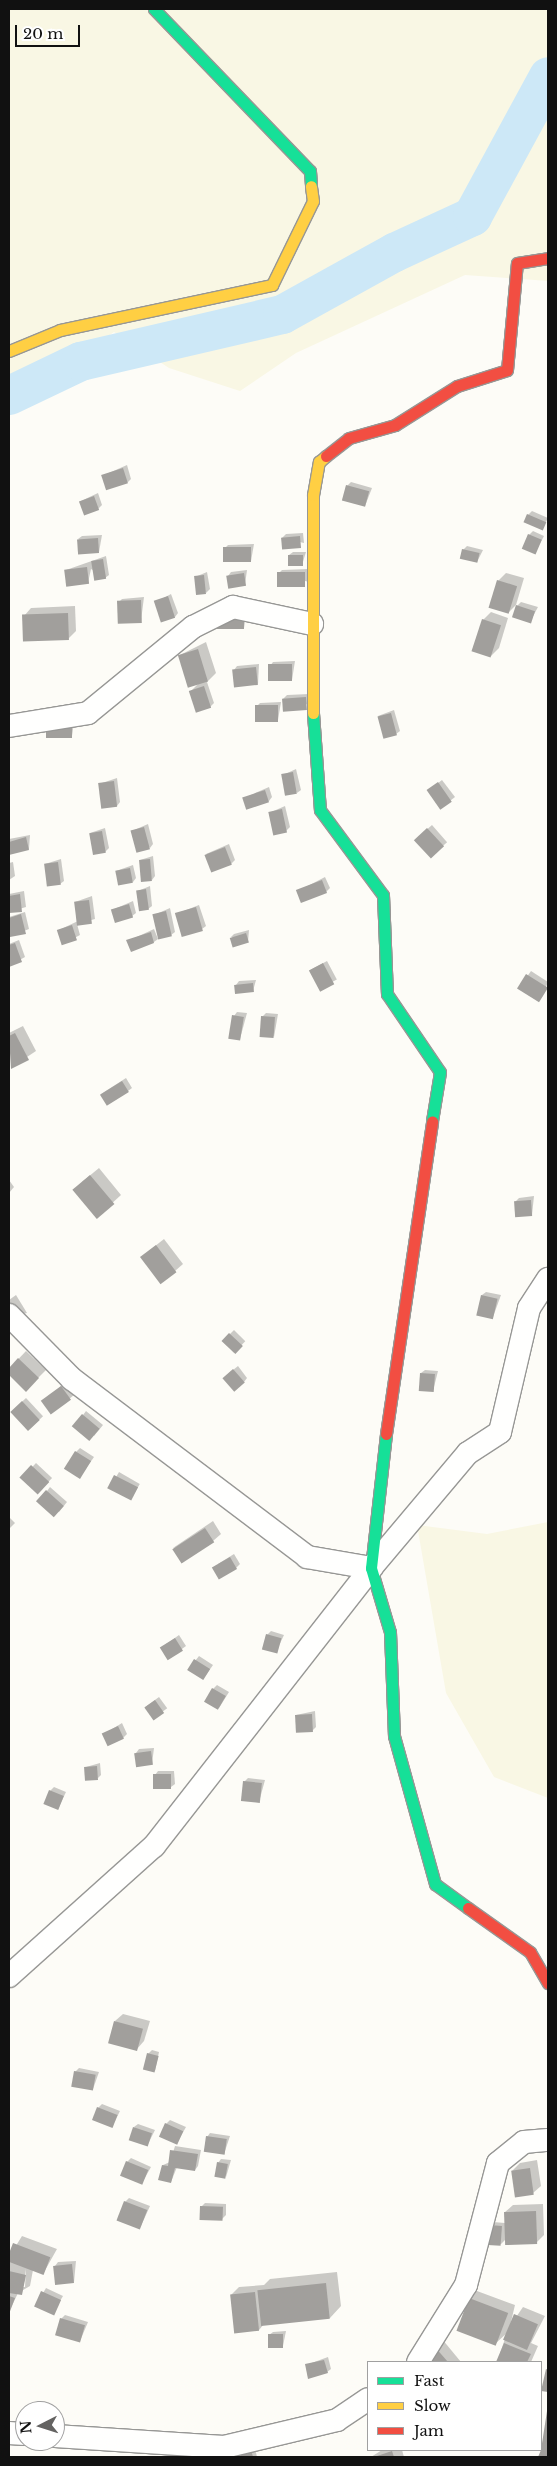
<!DOCTYPE html>
<html>
<head>
<meta charset="utf-8">
<style>
  body { margin:0 }
  #map { position:relative; width:557px; height:2466px; overflow:hidden; background:#fdfcf7; font-family:"Libre Baskerville",serif }
  div>[style] { position:absolute }
  [style*='--x'] { left:calc(var(--x)*1px); top:calc(var(--y)*1px); width:calc(var(--w)*1px); rotate:calc(var(--a)*1deg) }
  .farmland>* { inset:0; background:#f9f7e4 }
  .shadow>* { inset:0; background:#0003; transform-origin:0 0 }
  .river>* { height:39px; margin:-19.5px; padding:0 19.5px; transform-origin:19.5px; border-radius:19.5px; background:#cde8f7 }
  .building>* { inset:0; background:#a19f9c; transform-origin:0 0 }
  .roads { filter:drop-shadow(1px 0 #979795) drop-shadow(-1px 0 #979795) drop-shadow(0 1px #979795) drop-shadow(0 -1px #979795) }
  .street>* { height:22px; margin:-11px; padding:0 11px; transform-origin:11px; border-radius:11px; background:#fffffe }
  .fast>* { height:11px; margin:-5.5px; padding:0 5.5px; transform-origin:5.5px; border-radius:5.5px; background:#16e098 }
  .slow>* { height:11px; margin:-5.5px; padding:0 5.5px; transform-origin:5.5px; border-radius:5.5px; background:#ffcf43 }
  .jam>* { height:11px; margin:-5.5px; padding:0 5.5px; transform-origin:5.5px; border-radius:5.5px; background:#f24e42 }
  span { translate:-50% -50%; white-space:nowrap; text-align:center; line-height:1.15; -webkit-text-stroke:5px #fff; paint-order:stroke }
  .frame { position:absolute; inset:0; border:10px solid #111; pointer-events:none }
  .legend { position:absolute; left:367px; top:2361px; width:175px; height:90px; box-sizing:border-box; background:#fff; border:1px solid #a0a0a0; margin:0; padding:6px 9px; list-style:none; font-size:15px; color:#111 }
  .legend li { display:flex; align-items:center; gap:10px; height:25px }
  .legend b { width:25px; border:1px solid #a0a0a0 }
  .north { position:absolute; left:15px; top:2401px; width:50px; height:50px; box-sizing:border-box; background:#fff; border:1px solid #a0a0a0; border-radius:50%; rotate:265deg; font-size:14px; font-weight:700; line-height:20px; text-align:center; color:#111 }
  .north::after { content:''; display:block; margin:auto; width:18px; height:22px; background:#646362; clip-path:polygon(50% 0,100% 100%,50% 72%,0 100%) }
  .scale { position:absolute; left:15px; top:25px; width:65px; height:22px; box-sizing:border-box; border:2px solid #111; border-top:0; padding-left:6px; font-size:15px; line-height:18px; white-space:nowrap; color:#111; -webkit-text-stroke:4px #fff; paint-order:stroke }
</style>
</head>
<body>
<div id="map">
  <div class="farmland">
    <div style="clip-path:polygon(9px 9px,548px 9px,548px 281px,465px 275px,296px 353px,240px 391px,169px 368px,114px 332px,9px 404px)"></div>
    <div style="clip-path:polygon(548px 1522px,548px 1798px,494px 1777px,446px 1693px,417px 1525px,487px 1534px)"></div>
  </div>
  <div class="shadow">
    <div style="clip-path:polygon(127px 465px,131px 479px,128px 482px,102px 476px)"></div>
    <div style="clip-path:polygon(351px 482px,372px 488px,365px 506px,347px 486px)"></div>
    <div style="clip-path:polygon(98px 493px,102px 505px,98px 509px,81px 501px)"></div>
    <div style="clip-path:polygon(532px 511px,548px 518px,542px 529px,528px 515px)"></div>
    <div style="clip-path:polygon(533px 531px,544px 536px,535px 553px,529px 535px)"></div>
    <div style="clip-path:polygon(303px 533px,304px 543px,282px 538px,286px 534px)"></div>
    <div style="clip-path:polygon(102px 535px,99px 552px,78px 539px,82px 536px)"></div>
    <div style="clip-path:polygon(254px 544px,251px 561px,224px 549px,228px 545px)"></div>
    <div style="clip-path:polygon(467px 546px,483px 550px,477px 562px,463px 550px)"></div>
    <div style="clip-path:polygon(293px 552px,306px 552px,302px 565px,289px 555px)"></div>
    <div style="clip-path:polygon(106px 556px,109px 575px,105px 578px,91px 569px,88px 583px,66px 570px)"></div>
    <div style="clip-path:polygon(308px 569px,309px 582px,278px 574px,282px 570px)"></div>
    <div style="clip-path:polygon(247px 570px,245px 585px,228px 576px,231px 572px)"></div>
    <div style="clip-path:polygon(207px 572px,210px 589px,206px 593px,195px 577px)"></div>
    <div style="clip-path:polygon(506px 573px,524px 578px,516px 605px,508px 613px,498px 581px)"></div>
    <div style="clip-path:polygon(171px 594px,178px 613px,175px 617px,156px 602px)"></div>
    <div style="clip-path:polygon(144px 597px,141px 621px,119px 602px,122px 599px)"></div>
    <div style="clip-path:polygon(521px 602px,538px 607px,530px 622px,517px 606px)"></div>
    <div style="clip-path:polygon(75px 606px,76px 631px,68px 639px,24px 616px,31px 608px)"></div>
    <div style="clip-path:polygon(247px 609px,244px 628px,216px 614px)"></div>
    <div style="clip-path:polygon(491px 612px,508px 618px,499px 648px,491px 656px,483px 620px)"></div>
    <div style="clip-path:polygon(206px 642px,216px 673px,207px 682px,214px 703px,210px 707px,190px 692px,198px 684px,180px 655px)"></div>
    <div style="clip-path:polygon(295px 661px,292px 680px,270px 666px,273px 662px)"></div>
    <div style="clip-path:polygon(259px 664px,258px 684px,234px 670px,237px 666px)"></div>
    <div style="clip-path:polygon(309px 694px,310px 705px,283px 699px,287px 695px)"></div>
    <div style="clip-path:polygon(281px 702px,278px 720px,256px 707px,260px 703px)"></div>
    <div style="clip-path:polygon(394px 710px,400px 731px,396px 734px,378px 716px)"></div>
    <div style="clip-path:polygon(75px 716px,72px 736px,48px 738px)"></div>
    <div style="clip-path:polygon(296px 769px,301px 790px,297px 793px,283px 775px)"></div>
    <div style="clip-path:polygon(117px 778px,120px 802px,117px 806px,99px 784px)"></div>
    <div style="clip-path:polygon(442px 780px,455px 797px,441px 808px,433px 787px)"></div>
    <div style="clip-path:polygon(269px 787px,272px 797px,269px 801px,244px 798px)"></div>
    <div style="clip-path:polygon(285px 806px,290px 827px,286px 831px,269px 813px)"></div>
    <div style="clip-path:polygon(148px 824px,153px 844px,150px 848px,132px 831px)"></div>
    <div style="left:432px;top:825px;width:23px;height:22px;rotate:49deg"></div>
    <div style="clip-path:polygon(105px 828px,109px 848px,105px 852px,90px 833px)"></div>
    <div style="clip-path:polygon(30px 835px,29px 849px,9px 854px,9px 839px)"></div>
    <div style="clip-path:polygon(229px 844px,235px 860px,231px 864px,206px 854px)"></div>
    <div style="clip-path:polygon(153px 856px,155px 876px,152px 880px,140px 860px)"></div>
    <div style="clip-path:polygon(61px 859px,64px 881px,60px 884px,45px 864px)"></div>
    <div style="clip-path:polygon(13px 862px,15px 876px,9px 880px,9px 863px)"></div>
    <div style="clip-path:polygon(133px 865px,136px 878px,133px 882px,116px 871px)"></div>
    <div style="clip-path:polygon(325px 877px,330px 888px,326px 892px,298px 891px)"></div>
    <div style="clip-path:polygon(150px 886px,152px 906px,148px 909px,138px 891px)"></div>
    <div style="clip-path:polygon(24px 891px,26px 907px,9px 912px,9px 894px)"></div>
    <div style="clip-path:polygon(92px 896px,95px 919px,77px 924px,80px 935px,63px 944px,59px 930px,78px 921px,75px 902px)"></div>
    <div style="clip-path:polygon(133px 901px,136px 913px,132px 916px,112px 910px)"></div>
    <div style="clip-path:polygon(199px 905px,206px 926px,202px 929px,176px 914px)"></div>
    <div style="clip-path:polygon(170px 908px,175px 932px,171px 935px,154px 915px)"></div>
    <div style="clip-path:polygon(25px 912px,29px 929px,11px 936px,9px 917px)"></div>
    <div style="clip-path:polygon(154px 929px,158px 939px,154px 942px,128px 941px)"></div>
    <div style="clip-path:polygon(249px 930px,248px 942px,231px 937px,234px 934px)"></div>
    <div style="clip-path:polygon(19px 940px,25px 957px,9px 966px,9px 944px)"></div>
    <div style="left:327px;top:961px;width:21px;height:19px;rotate:62deg"></div>
    <div style="clip-path:polygon(531px 971px,548px 982px,542px 997px,519px 988px)"></div>
    <div style="clip-path:polygon(256px 980px,253px 991px,236px 985px,239px 981px)"></div>
    <div style="clip-path:polygon(237px 1012px,247px 1013px,240px 1039px,234px 1016px)"></div>
    <div style="clip-path:polygon(266px 1013px,278px 1014px,274px 1037px,262px 1017px)"></div>
    <div style="clip-path:polygon(23px 1026px,36px 1051px,12px 1067px,9px 1033px)"></div>
    <div style="clip-path:polygon(126px 1078px,132px 1088px,128px 1091px,101px 1094px)"></div>
    <div style="clip-path:polygon(99px 1168px,121px 1195px,97px 1217px,82px 1182px)"></div>
    <div style="clip-path:polygon(9px 1180px,14px 1187px,9px 1193px)"></div>
    <div style="clip-path:polygon(534px 1196px,532px 1215px,515px 1202px,519px 1198px)"></div>
    <div style="clip-path:polygon(164px 1239px,183px 1264px,175px 1271px,150px 1250px)"></div>
    <div style="clip-path:polygon(486px 1292px,501px 1295px,493px 1317px,482px 1295px)"></div>
    <div style="clip-path:polygon(16px 1295px,27px 1313px,9px 1318px,9px 1300px)"></div>
    <div style="left:234px;top:1330px;width:16px;height:16px;rotate:45deg"></div>
    <div style="clip-path:polygon(26px 1351px,46px 1370px,26px 1390px,9px 1369px)"></div>
    <div style="clip-path:polygon(238px 1366px,247px 1378px,244px 1382px,228px 1374px)"></div>
    <div style="clip-path:polygon(425px 1370px,438px 1371px,433px 1391px,421px 1373px)"></div>
    <div style="clip-path:polygon(65px 1383px,74px 1395px,52px 1413px,47px 1398px)"></div>
    <div style="left:26px;top:1398px;width:25px;height:20px;rotate:47deg"></div>
    <div style="clip-path:polygon(86px 1411px,103px 1425px,94px 1436px,83px 1415px)"></div>
    <div style="clip-path:polygon(80px 1448px,94px 1457px,80px 1477px,76px 1452px)"></div>
    <div style="left:36px;top:1463px;width:22px;height:21px;rotate:43deg"></div>
    <div style="left:119px;top:1472px;width:24px;height:18px;rotate:30deg"></div>
    <div style="clip-path:polygon(50px 1487px,67px 1502px,59px 1512px,47px 1491px)"></div>
    <div style="clip-path:polygon(9px 1517px,15px 1523px,9px 1529px)"></div>
    <div style="clip-path:polygon(213px 1521px,221px 1534px,213px 1541px,173px 1548px)"></div>
    <div style="clip-path:polygon(234px 1554px,240px 1564px,236px 1568px,218px 1564px)"></div>
    <div style="clip-path:polygon(271px 1631px,284px 1635px,276px 1652px,267px 1635px)"></div>
    <div style="clip-path:polygon(179px 1635px,186px 1646px,168px 1659px,165px 1645px)"></div>
    <div style="clip-path:polygon(199px 1656px,213px 1665px,206px 1675px,188px 1670px)"></div>
    <div style="clip-path:polygon(217px 1685px,229px 1692px,219px 1708px,213px 1689px)"></div>
    <div style="left:159px;top:1697px;width:14px;height:17px;rotate:54deg"></div>
    <div style="clip-path:polygon(315px 1711px,316px 1727px,312px 1731px,296px 1715px)"></div>
    <div style="clip-path:polygon(122px 1723px,127px 1734px,123px 1738px,104px 1734px)"></div>
    <div style="clip-path:polygon(154px 1748px,152px 1764px,136px 1753px,139px 1749px)"></div>
    <div style="clip-path:polygon(100px 1763px,101px 1775px,97px 1779px,86px 1767px)"></div>
    <div style="clip-path:polygon(158px 1771px,174px 1771px,175px 1784px,171px 1787px,155px 1775px)"></div>
    <div style="clip-path:polygon(248px 1778px,265px 1780px,259px 1802px,244px 1782px)"></div>
    <div style="clip-path:polygon(54px 1787px,66px 1792px,58px 1809px,50px 1791px)"></div>
    <div style="clip-path:polygon(123px 2014px,150px 2021px,144px 2041px,137px 2049px,115px 2021px)"></div>
    <div style="clip-path:polygon(152px 2050px,159px 2052px,155px 2071px,148px 2054px)"></div>
    <div style="clip-path:polygon(79px 2068px,99px 2072px,93px 2089px,75px 2072px)"></div>
    <div style="clip-path:polygon(102px 2104px,120px 2111px,112px 2127px,98px 2108px)"></div>
    <div style="clip-path:polygon(170px 2120px,186px 2127px,177px 2143px,166px 2124px)"></div>
    <div style="clip-path:polygon(138px 2124px,155px 2130px,147px 2146px,134px 2127px)"></div>
    <div style="clip-path:polygon(210px 2133px,230px 2136px,224px 2154px,207px 2137px)"></div>
    <div style="clip-path:polygon(175px 2146px,201px 2150px,198px 2166px,195px 2170px,177px 2167px,171px 2182px,163px 2165px,170px 2162px)"></div>
    <div style="clip-path:polygon(131px 2158px,151px 2167px,142px 2183px,127px 2162px)"></div>
    <div style="clip-path:polygon(221px 2159px,231px 2160px,226px 2177px,218px 2163px)"></div>
    <div style="clip-path:polygon(537px 2160px,541px 2186px,533px 2193px,512px 2171px,520px 2163px)"></div>
    <div style="clip-path:polygon(129px 2198px,150px 2206px,140px 2228px,125px 2202px)"></div>
    <div style="clip-path:polygon(205px 2203px,226px 2204px,226px 2215px,222px 2219px,201px 2207px)"></div>
    <div style="clip-path:polygon(543px 2204px,544px 2235px,536px 2243px,506px 2239px,501px 2244px,489px 2244px,493px 2222px,505px 2223px,505px 2212px,513px 2205px)"></div>
    <div style="clip-path:polygon(evenodd,22px 2236px,57px 2249px,43px 2274px,33px 2270px,30px 2286px,18px 2293px,9px 2312px,9px 2257px,22px 2236px,26px 2269px,25px 2287px,23px 2287px,26px 2269px)"></div>
    <div style="clip-path:polygon(76px 2261px,74px 2282px,55px 2266px,58px 2262px)"></div>
    <div style="clip-path:polygon(337px 2272px,341px 2306px,330px 2318px,264px 2324px,259px 2330px,231px 2295px,239px 2287px,264px 2285px,270px 2279px)"></div>
    <div style="clip-path:polygon(46px 2288px,63px 2296px,53px 2313px,36px 2305px)"></div>
    <div style="clip-path:polygon(477px 2291px,515px 2305px,510px 2326px,523px 2307px,545px 2316px,531px 2343px,538px 2346px,531px 2362px,497px 2362px,507px 2333px,496px 2343px,470px 2299px)"></div>
    <div style="clip-path:polygon(65px 2315px,88px 2322px,80px 2341px,61px 2319px)"></div>
    <div style="clip-path:polygon(286px 2331px,283px 2346px,269px 2335px,273px 2332px)"></div>
    <div style="clip-path:polygon(442px 2339px,461px 2362px,415px 2362px)"></div>
    <div style="clip-path:polygon(328px 2357px,331px 2369px,327px 2372px,306px 2365px)"></div>
    <div style="clip-path:polygon(548px 2413px,548px 2457px,540px 2457px)"></div>
    <div style="clip-path:polygon(253px 2439px,257px 2457px,242px 2457px,240px 2449px)"></div>
    <div style="clip-path:polygon(402px 2450px,404px 2457px,371px 2457px,382px 2450px)"></div>
  </div>
  <div class="river">
    <div style="--x:9;--y:395;--w:79;--a:-25.6"></div>
    <div style="--x:80;--y:361;--w:207;--a:-13.1"></div>
    <div style="--x:282;--y:314;--w:128;--a:-29"></div>
    <div style="--x:394;--y:252;--w:86;--a:-24.8"></div>
    <div style="--x:472;--y:216;--w:159;--a:-61.5"></div>
  </div>
  <div class="building">
    <div style="left:123px;top:468px;width:16px;height:23px;rotate:72deg"></div>
    <div style="left:346px;top:485px;width:24px;height:16px;rotate:15deg"></div>
    <div style="left:94px;top:496px;width:15px;height:16px;rotate:70deg"></div>
    <div style="left:527px;top:514px;width:21px;height:9px;rotate:23deg"></div>
    <div style="left:528px;top:534px;width:15px;height:16px;rotate:23deg"></div>
    <div style="left:300px;top:536px;width:12px;height:19px;rotate:85deg"></div>
    <div style="left:98px;top:538px;width:15px;height:21px;rotate:86deg"></div>
    <div style="left:251px;top:547px;width:15px;height:28px;rotate:90deg"></div>
    <div style="left:462px;top:549px;width:18px;height:10px;rotate:13deg"></div>
    <div style="left:288px;top:555px;width:15px;height:11px"></div>
    <div style="left:103px;top:559px;width:20px;height:12px;rotate:81deg"></div>
    <div style="left:87px;top:567px;width:17px;height:23px;rotate:83deg"></div>
    <div style="left:305px;top:572px;width:15px;height:28px;rotate:90deg"></div>
    <div style="left:244px;top:573px;width:13px;height:18px;rotate:81deg"></div>
    <div style="left:204px;top:575px;width:19px;height:10px;rotate:84deg"></div>
    <div style="left:497px;top:580px;width:21px;height:29px;rotate:17deg"></div>
    <div style="left:168px;top:596px;width:23px;height:15px;rotate:72deg"></div>
    <div style="left:141px;top:600px;width:23px;height:24px;rotate:88deg"></div>
    <div style="left:516px;top:605px;width:20px;height:13px;rotate:18deg"></div>
    <div style="left:244px;top:612px;width:17px;height:30px;rotate:90deg"></div>
    <div style="left:68px;top:613px;width:27px;height:46px;rotate:88deg"></div>
    <div style="left:482px;top:619px;width:20px;height:34px;rotate:18deg"></div>
    <div style="left:198px;top:649px;width:34px;height:21px;rotate:73deg"></div>
    <div style="left:292px;top:664px;width:17px;height:24px;rotate:90deg"></div>
    <div style="left:256px;top:667px;width:18px;height:24px;rotate:84deg"></div>
    <div style="left:204px;top:686px;width:23px;height:16px;rotate:72deg"></div>
    <div style="left:306px;top:697px;width:13px;height:24px;rotate:86deg"></div>
    <div style="left:278px;top:705px;width:17px;height:23px;rotate:90deg"></div>
    <div style="left:391px;top:713px;width:23px;height:14px;rotate:75deg"></div>
    <div style="left:72px;top:719px;width:19px;height:26px;rotate:90deg"></div>
    <div style="left:293px;top:772px;width:22px;height:12px;rotate:80deg"></div>
    <div style="left:114px;top:781px;width:26px;height:16px;rotate:83deg"></div>
    <div style="left:438px;top:782px;width:24px;height:14px;rotate:55deg"></div>
    <div style="left:265px;top:790px;width:13px;height:24px;rotate:72deg"></div>
    <div style="left:282px;top:809px;width:24px;height:14px;rotate:78deg"></div>
    <div style="left:144px;top:827px;width:23px;height:14px;rotate:75deg"></div>
    <div style="left:427px;top:828px;width:25px;height:18px;rotate:47deg"></div>
    <div style="left:102px;top:831px;width:22px;height:13px;rotate:80deg"></div>
    <div style="clip-path:polygon(26px 837px,29px 850px,9px 855px,9px 842px)"></div>
    <div style="left:225px;top:847px;width:19px;height:22px;rotate:69deg"></div>
    <div style="left:150px;top:859px;width:22px;height:11px;rotate:85deg"></div>
    <div style="left:58px;top:862px;width:23px;height:14px;rotate:83deg"></div>
    <div style="left:130px;top:868px;width:15px;height:15px;rotate:79deg"></div>
    <div style="left:322px;top:880px;width:14px;height:28px;rotate:69deg"></div>
    <div style="left:146px;top:889px;width:21px;height:10px;rotate:82deg"></div>
    <div style="clip-path:polygon(20px 894px,22px 912px,9px 913px,9px 896px)"></div>
    <div style="left:89px;top:900px;width:24px;height:15px;rotate:83deg"></div>
    <div style="left:129px;top:904px;width:14px;height:19px;rotate:73deg"></div>
    <div style="left:196px;top:907px;width:25px;height:22px;rotate:74deg"></div>
    <div style="left:166px;top:911px;width:26px;height:14px;rotate:77deg"></div>
    <div style="clip-path:polygon(21px 914px,26px 934px,10px 937px,9px 918px)"></div>
    <div style="left:72px;top:925px;width:16px;height:16px;rotate:72deg"></div>
    <div style="clip-path:polygon(151px 932px,154px 943px,131px 952px,126px 940px)"></div>
    <div style="left:246px;top:933px;width:10px;height:17px;rotate:73deg"></div>
    <div style="clip-path:polygon(15px 943px,22px 962px,9px 967px,9px 945px)"></div>
    <div style="left:323px;top:963px;width:24px;height:16px;rotate:62deg"></div>
    <div style="left:526px;top:974px;width:26px;height:17px;rotate:32deg"></div>
    <div style="left:253px;top:983px;width:9px;height:19px;rotate:84deg"></div>
    <div style="left:232px;top:1015px;width:12px;height:24px;rotate:9deg"></div>
    <div style="left:261px;top:1016px;width:14px;height:21px;rotate:4deg"></div>
    <div style="clip-path:polygon(15px 1033px,29px 1060px,11px 1069px,9px 1036px)"></div>
    <div style="left:122px;top:1081px;width:13px;height:26px;rotate:58deg"></div>
    <div style="left:90px;top:1175px;width:38px;height:23px;rotate:50deg"></div>
    <div style="left:531px;top:1200px;width:16px;height:17px;rotate:86deg"></div>
    <div style="left:156px;top:1245px;width:34px;height:20px;rotate:53deg"></div>
    <div style="left:481px;top:1295px;width:17px;height:21px;rotate:13deg"></div>
    <div style="left:229px;top:1333px;width:19px;height:11px;rotate:43deg"></div>
    <div style="clip-path:polygon(18px 1358px,39px 1378px,26px 1392px,9px 1375px,9px 1368px)"></div>
    <div style="left:233px;top:1369px;width:18px;height:14px;rotate:49deg"></div>
    <div style="left:420px;top:1373px;width:15px;height:18px;rotate:4deg"></div>
    <div style="left:61px;top:1386px;width:17px;height:25px;rotate:54deg"></div>
    <div style="left:22px;top:1401px;width:26px;height:16px;rotate:47deg"></div>
    <div style="left:82px;top:1414px;width:23px;height:16px;rotate:40deg"></div>
    <div style="left:75px;top:1451px;width:19px;height:21px;rotate:32deg"></div>
    <div style="left:31px;top:1465px;width:25px;height:17px;rotate:43deg"></div>
    <div style="left:114px;top:1475px;width:27px;height:15px;rotate:27deg"></div>
    <div style="left:46px;top:1490px;width:24px;height:15px;rotate:42deg"></div>
    <div style="left:205px;top:1528px;width:17px;height:39px;rotate:57deg"></div>
    <div style="left:230px;top:1557px;width:14px;height:21px;rotate:60deg"></div>
    <div style="left:266px;top:1634px;width:16px;height:16px;rotate:15deg"></div>
    <div style="left:175px;top:1638px;width:15px;height:18px;rotate:58deg"></div>
    <div style="left:194px;top:1659px;width:19px;height:13px;rotate:32deg"></div>
    <div style="left:212px;top:1688px;width:16px;height:16px;rotate:30deg"></div>
    <div style="left:155px;top:1700px;width:16px;height:13px;rotate:55deg"></div>
    <div style="left:312px;top:1714px;width:18px;height:17px;rotate:87deg"></div>
    <div style="left:118px;top:1726px;width:14px;height:18px;rotate:65deg"></div>
    <div style="left:151px;top:1751px;width:14px;height:17px;rotate:82deg"></div>
    <div style="left:97px;top:1766px;width:14px;height:13px;rotate:86deg"></div>
    <div style="left:153px;top:1774px;width:18px;height:15px"></div>
    <div style="left:243px;top:1781px;width:19px;height:20px;rotate:6deg"></div>
    <div style="left:49px;top:1790px;width:16px;height:15px;rotate:22deg"></div>
    <div style="left:114px;top:2021px;width:30px;height:23px;rotate:15deg"></div>
    <div style="left:147px;top:2053px;width:12px;height:17px;rotate:14deg"></div>
    <div style="left:74px;top:2071px;width:22px;height:16px;rotate:10deg"></div>
    <div style="left:97px;top:2107px;width:22px;height:14px;rotate:21deg"></div>
    <div style="left:165px;top:2123px;width:20px;height:15px;rotate:24deg"></div>
    <div style="left:133px;top:2127px;width:20px;height:14px;rotate:18deg"></div>
    <div style="left:206px;top:2136px;width:21px;height:16px;rotate:8deg"></div>
    <div style="clip-path:polygon(170px 2150px,198px 2154px,195px 2171px,175px 2168px,171px 2183px,158px 2180px,162px 2165px,168px 2166px)"></div>
    <div style="left:126px;top:2161px;width:24px;height:16px;rotate:22deg"></div>
    <div style="left:217px;top:2162px;width:11px;height:15px;rotate:10deg"></div>
    <div style="left:530px;top:2168px;width:27px;height:19px;rotate:82deg"></div>
    <div style="left:124px;top:2201px;width:25px;height:21px;rotate:21deg"></div>
    <div style="left:200px;top:2206px;width:23px;height:14px;rotate:2deg"></div>
    <div style="left:536px;top:2211px;width:33px;height:32px;rotate:88deg"></div>
    <div style="left:489px;top:2225px;width:13px;height:20px;rotate:4deg"></div>
    <div style="left:13px;top:2243px;width:40px;height:19px;rotate:21deg"></div>
    <div style="left:72px;top:2264px;width:19px;height:19px;rotate:84deg"></div>
    <div style="clip-path:polygon(9px 2271px,26px 2275px,22px 2295px,9px 2293px)"></div>
    <div style="left:326px;top:2283px;width:36px;height:69px;rotate:84deg"></div>
    <div style="left:41px;top:2291px;width:22px;height:17px;rotate:24deg"></div>
    <div style="left:255px;top:2292px;width:39px;height:25px;rotate:84deg"></div>
    <div style="clip-path:polygon(9px 2296px,15px 2298px,9px 2314px)"></div>
    <div style="left:469px;top:2298px;width:42px;height:35px;rotate:21deg"></div>
    <div style="left:514px;top:2314px;width:26px;height:28px;rotate:23deg"></div>
    <div style="left:60px;top:2318px;width:26px;height:18px;rotate:16deg"></div>
    <div style="left:283px;top:2334px;width:14px;height:15px;rotate:90deg"></div>
    <div style="clip-path:polygon(504px 2343px,531px 2354px,527px 2362px,496px 2362px)"></div>
    <div style="clip-path:polygon(434px 2346px,448px 2362px,415px 2362px)"></div>
    <div style="clip-path:polygon(324px 2360px,328px 2373px,308px 2379px,305px 2364px)"></div>
    <div style="clip-path:polygon(546px 2369px,548px 2370px,548px 2392px,541px 2391px)"></div>
    <div style="clip-path:polygon(547px 2411px,548px 2457px,538px 2457px,541px 2450px)"></div>
    <div style="clip-path:polygon(249px 2442px,253px 2457px,241px 2457px,238px 2445px)"></div>
    <div style="clip-path:polygon(392px 2451px,394px 2457px,374px 2457px)"></div>
  </div>
  <div class="roads">
    <div class="street">
      <div style="--x:9;--y:726;--w:80;--a:-9.3"></div>
      <div style="--x:88;--y:713;--w:136;--a:-39.3"></div>
      <div style="--x:193;--y:627;--w:45;--a:-26.6"></div>
      <div style="--x:233;--y:607;--w:81;--a:12.1"></div>
      <div style="--x:9;--y:1315;--w:90;--a:45.5"></div>
      <div style="--x:72;--y:1379;--w:295;--a:37.1"></div>
      <div style="--x:307;--y:1557;--w:65;--a:9.8"></div>
      <div style="--x:9;--y:1976;--w:195;--a:-41.9"></div>
      <div style="--x:154;--y:1846;--w:353;--a:-52"></div>
      <div style="--x:371;--y:1568;--w:150;--a:-49.9"></div>
      <div style="--x:468;--y:1453;--w:38;--a:-33"></div>
      <div style="--x:500;--y:1432;--w:127;--a:-76.8"></div>
      <div style="--x:529;--y:1308;--w:35;--a:-57"></div>
      <div style="--x:418;--y:2362;--w:91;--a:-58.1"></div>
      <div style="--x:466;--y:2285;--w:126;--a:-75.3"></div>
      <div style="--x:498;--y:2163;--w:33;--a:-39"></div>
      <div style="--x:524;--y:2142;--w:24;--a:-5"></div>
      <div style="--x:9;--y:2433;--w:16;--a:4"></div>
      <div style="--x:55;--y:2436;--w:169;--a:3.7"></div>
      <div style="--x:224;--y:2447;--w:116;--a:-13.4"></div>
      <div style="--x:337;--y:2420;--w:37;--a:-34"></div>
    </div>
    <div class="fast">
      <div style="--x:154;--y:9;--w:225;--a:46.1"></div>
      <div style="--x:310;--y:171;--w:15;--a:86"></div>
      <div style="--x:313;--y:713;--w:97;--a:85.9"></div>
      <div style="--x:320;--y:810;--w:106;--a:53.5"></div>
      <div style="--x:383;--y:895;--w:99;--a:87.7"></div>
      <div style="--x:387;--y:994;--w:94;--a:55.8"></div>
      <div style="--x:440;--y:1072;--w:50;--a:99.3"></div>
      <div style="--x:386;--y:1434;--w:135;--a:96.4"></div>
      <div style="--x:371;--y:1568;--w:67;--a:73.5"></div>
      <div style="--x:390;--y:1632;--w:104;--a:87.8"></div>
      <div style="--x:394;--y:1736;--w:154;--a:74.5"></div>
      <div style="--x:435;--y:1884;--w:41;--a:36"></div>
    </div>
    <div class="slow">
      <div style="--x:9;--y:351;--w:55;--a:-22.4"></div>
      <div style="--x:60;--y:330;--w:217;--a:-12"></div>
      <div style="--x:272;--y:285;--w:93;--a:-64"></div>
      <div style="--x:313;--y:201;--w:15;--a:-98"></div>
      <div style="--x:313;--y:713;--w:218;--a:-90"></div>
      <div style="--x:313;--y:495;--w:34;--a:-80"></div>
      <div style="--x:319;--y:462;--w:9;--a:-41"></div>
    </div>
    <div class="jam">
      <div style="--x:326;--y:456;--w:29;--a:-38"></div>
      <div style="--x:349;--y:438;--w:48;--a:-15.8"></div>
      <div style="--x:395;--y:425;--w:73;--a:-32.2"></div>
      <div style="--x:457;--y:386;--w:52;--a:-17.7"></div>
      <div style="--x:507;--y:370;--w:107;--a:-84.7"></div>
      <div style="--x:517;--y:263;--w:31;--a:-9"></div>
      <div style="--x:386;--y:1434;--w:316;--a:-81.6"></div>
      <div style="--x:468;--y:1908;--w:76;--a:35.4"></div>
      <div style="--x:530;--y:1952;--w:36;--a:60"></div>
    </div>
  </div>
  <div class="frame"></div>
  <ul class="legend">
  <li><b style="height:6px;background:#16e098"></b>Fast</li>
  <li><b style="height:6px;background:#ffcf43"></b>Slow</li>
  <li><b style="height:6px;background:#f24e42"></b>Jam</li>
  </ul>
  <div class="north">N</div>
  <div class="scale">20 m</div>
</div>
</body>
</html>
